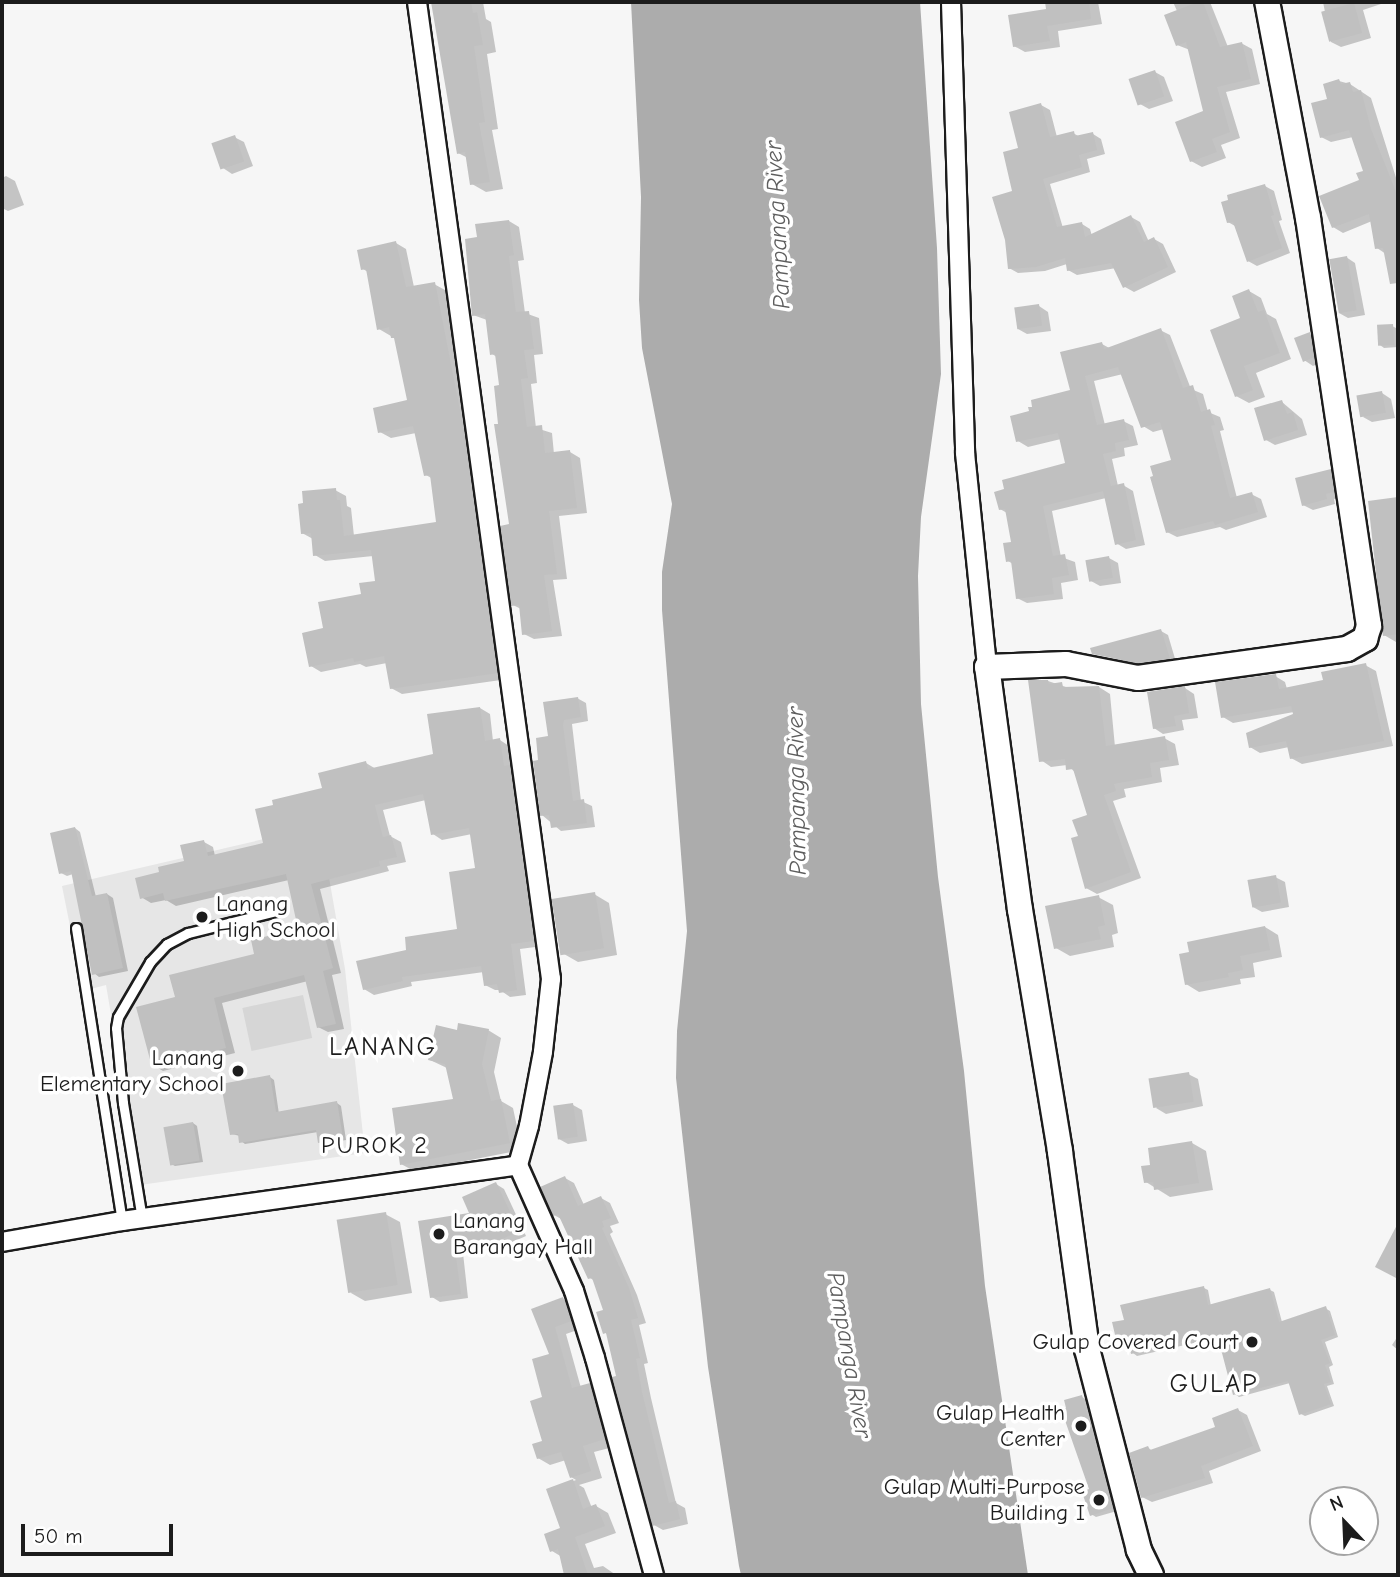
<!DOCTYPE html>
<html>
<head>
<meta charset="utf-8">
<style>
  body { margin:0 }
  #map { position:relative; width:1400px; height:1577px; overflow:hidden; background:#f6f6f6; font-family:"Comic Neue",sans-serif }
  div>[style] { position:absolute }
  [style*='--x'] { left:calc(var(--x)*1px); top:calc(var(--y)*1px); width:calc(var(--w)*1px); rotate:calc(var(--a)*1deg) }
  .built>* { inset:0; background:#e6e6e6 }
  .green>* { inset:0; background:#d6d6d6; transform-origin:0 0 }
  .water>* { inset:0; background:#acacac }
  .shadow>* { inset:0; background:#0003 }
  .building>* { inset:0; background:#c0c0c0; transform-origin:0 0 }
  .roads { filter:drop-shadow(2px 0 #1c1c1c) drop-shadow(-2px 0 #1c1c1c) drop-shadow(0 2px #1c1c1c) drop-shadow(0 -2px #1c1c1c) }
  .lane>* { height:9px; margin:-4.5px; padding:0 4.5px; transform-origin:4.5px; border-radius:4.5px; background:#fff }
  .street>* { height:18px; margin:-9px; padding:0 9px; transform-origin:9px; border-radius:9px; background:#fff }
  .secondary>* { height:24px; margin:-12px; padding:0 12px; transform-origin:12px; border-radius:12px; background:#fff }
  .dots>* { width:19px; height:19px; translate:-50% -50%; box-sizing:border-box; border:4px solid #fff; border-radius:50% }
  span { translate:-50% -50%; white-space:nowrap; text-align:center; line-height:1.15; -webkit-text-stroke:7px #fff; paint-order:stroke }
  .poi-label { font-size:23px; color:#1c1c1c }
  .left { translate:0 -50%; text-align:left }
  .right { translate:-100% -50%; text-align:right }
  .water-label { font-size:24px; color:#5d5d5d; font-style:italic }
  .neighbourhood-label { font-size:24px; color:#1c1c1c; letter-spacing:2px }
  .quarter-label { font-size:26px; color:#1c1c1c; letter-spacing:2px }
  .frame { position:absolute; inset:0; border:4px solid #1c1c1c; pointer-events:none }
  .north { position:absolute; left:1309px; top:1486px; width:70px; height:70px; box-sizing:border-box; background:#fff; border:2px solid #a4a4a4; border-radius:50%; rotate:337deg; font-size:19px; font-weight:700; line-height:28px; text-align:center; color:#1c1c1c }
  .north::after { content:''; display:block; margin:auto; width:24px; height:32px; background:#1c1c1c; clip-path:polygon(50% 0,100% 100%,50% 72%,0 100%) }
  .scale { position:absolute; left:21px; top:1524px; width:152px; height:32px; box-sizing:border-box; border:4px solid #1c1c1c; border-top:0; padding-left:9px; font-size:21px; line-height:24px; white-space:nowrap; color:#1c1c1c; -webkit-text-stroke:5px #fff; paint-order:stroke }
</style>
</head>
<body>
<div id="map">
  <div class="built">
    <div style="clip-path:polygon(320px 826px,345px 969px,365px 1153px,140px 1185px,106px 985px,83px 991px,62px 886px)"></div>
  </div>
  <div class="green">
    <div style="left:303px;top:995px;width:44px;height:62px;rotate:78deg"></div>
  </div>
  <div class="water">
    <div style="clip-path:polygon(631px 2px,920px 2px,937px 248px,941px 374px,921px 517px,918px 576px,921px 704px,938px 877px,964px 1071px,985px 1286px,1028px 1575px,741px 1575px,739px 1566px,708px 1367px,676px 1078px,677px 1031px,687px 931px,662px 610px,662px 572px,672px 504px,642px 348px,639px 300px,641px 197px)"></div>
  </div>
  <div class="shadow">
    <div style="clip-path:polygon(432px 2px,483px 2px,486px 19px,491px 22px,496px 52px,487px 54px,498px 129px,492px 130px,503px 189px,486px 192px,472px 184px,468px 158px,458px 153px)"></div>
    <div style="clip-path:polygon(1057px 2px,1098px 2px,1102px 24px,1058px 31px,1060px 47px,1025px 52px,1014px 46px,1048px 11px,1047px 3px)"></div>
    <div style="clip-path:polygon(1173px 2px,1210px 2px,1228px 47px,1241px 43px,1252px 49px,1260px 84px,1226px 92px,1240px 138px,1221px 145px,1226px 158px,1202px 167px,1191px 161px,1205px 112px,1190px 50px,1177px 45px,1177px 11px)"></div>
    <div style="clip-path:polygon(1323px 2px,1387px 2px,1363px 10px,1371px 38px,1341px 47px,1331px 42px)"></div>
    <div style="clip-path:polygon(1155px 72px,1164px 77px,1173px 101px,1149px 109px,1140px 104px)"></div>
    <div style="clip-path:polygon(1339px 81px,1350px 84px,1371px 98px,1398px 184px,1398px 275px,1389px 270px,1386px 254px,1377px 248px,1372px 221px,1343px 233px,1333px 227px,1365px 172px,1353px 137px,1331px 142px,1321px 137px,1329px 100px)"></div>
    <div style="clip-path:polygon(1041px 105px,1050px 110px,1057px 137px,1073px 133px,1080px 137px,1093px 134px,1101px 139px,1105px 154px,1087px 159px,1090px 172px,1050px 184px,1063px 228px,1082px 224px,1090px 229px,1092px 236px,1131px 217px,1140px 222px,1149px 242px,1154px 239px,1163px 244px,1176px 272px,1134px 292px,1125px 287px,1116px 268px,1077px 275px,1068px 270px,1067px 264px,1045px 271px,1018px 273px,1009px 268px,1020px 150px)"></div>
    <div style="clip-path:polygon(234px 137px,244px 142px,253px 166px,232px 174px,223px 168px)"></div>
    <div style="clip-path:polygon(6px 176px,15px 181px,24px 205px,8px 211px,2px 208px,2px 178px)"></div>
    <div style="clip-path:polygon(1265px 186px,1274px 191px,1282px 220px,1279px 221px,1290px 253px,1257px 266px,1248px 261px,1235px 226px,1228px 222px)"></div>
    <div style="clip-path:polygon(509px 221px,519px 227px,524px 260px,518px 261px,525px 313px,539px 318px,543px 354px,534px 355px,537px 383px,531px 384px,536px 428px,552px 433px,554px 454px,570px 452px,580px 458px,587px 513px,559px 516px,567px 579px,553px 580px,562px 636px,534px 639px,524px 634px,521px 609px,513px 605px,511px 526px,500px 425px,501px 387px,497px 357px,492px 354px,487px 320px,473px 315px,479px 239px)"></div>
    <div style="clip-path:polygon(396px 243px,406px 249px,414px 287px,434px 284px,445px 290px,475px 443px,508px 679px,402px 694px,391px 688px,387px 663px,366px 667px,360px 664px,321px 672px,311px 666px,326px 630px,377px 582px,373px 556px,325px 561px,315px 555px,313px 539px,302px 533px,335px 490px,346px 496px,347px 506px,351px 508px,354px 536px,438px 524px,433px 479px,426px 475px,416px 433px,391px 438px,380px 432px,409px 402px,396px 339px,379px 329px,368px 272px,363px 269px)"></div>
    <div style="clip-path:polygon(1346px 257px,1355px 263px,1365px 315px,1348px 318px,1339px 313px)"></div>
    <div style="clip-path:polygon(1249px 291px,1261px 298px,1267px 314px,1276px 319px,1291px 359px,1256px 373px,1265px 397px,1249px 403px,1236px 396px,1243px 319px)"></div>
    <div style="clip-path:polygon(1039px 306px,1048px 312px,1051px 331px,1027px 334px,1018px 329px)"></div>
    <div style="clip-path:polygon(1392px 326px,1396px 328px,1398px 347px,1384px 348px,1380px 345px)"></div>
    <div style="clip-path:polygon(1160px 330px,1170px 335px,1191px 389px,1203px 394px,1208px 412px,1220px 417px,1224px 430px,1220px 431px,1237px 498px,1251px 494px,1261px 499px,1267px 517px,1226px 530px,1220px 527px,1177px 537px,1167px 532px,1173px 461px,1164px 429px,1153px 432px,1143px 426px,1123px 374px,1094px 381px,1105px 425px,1123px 421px,1133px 426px,1138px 445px,1124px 448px,1125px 456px,1112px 459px,1118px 486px,1123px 485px,1133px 491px,1145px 545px,1126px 549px,1116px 543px,1106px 498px,1052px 511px,1061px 557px,1075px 562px,1078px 580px,1061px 583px,1063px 599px,1027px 603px,1017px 598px,1013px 564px,1008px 561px,1013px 543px,1007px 513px,1000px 509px,1067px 465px,1061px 439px,1028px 447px,1018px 441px,1031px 413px,1072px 392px,1102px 344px,1111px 349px)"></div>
    <div style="clip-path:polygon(1310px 334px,1319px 339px,1322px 362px,1313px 366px,1304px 360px)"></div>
    <div style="clip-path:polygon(1382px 393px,1391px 399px,1395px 418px,1372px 422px,1363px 417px)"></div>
    <div style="clip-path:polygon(1282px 402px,1302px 419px,1307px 435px,1275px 445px,1266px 440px)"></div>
    <div style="clip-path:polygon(1330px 471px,1339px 477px,1342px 497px,1334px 499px,1335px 504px,1313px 510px,1303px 505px)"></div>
    <div style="clip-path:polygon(1398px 499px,1398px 650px,1396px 642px,1384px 635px,1370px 503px)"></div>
    <div style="clip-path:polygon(1109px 558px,1118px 563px,1121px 583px,1100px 586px,1091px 581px)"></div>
    <div style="clip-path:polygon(1161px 631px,1168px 635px,1176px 662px,1146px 666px,1093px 653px)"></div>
    <div style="clip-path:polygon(1365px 665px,1376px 671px,1393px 746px,1302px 764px,1291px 758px,1289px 747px,1260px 753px,1250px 747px,1295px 715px,1294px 712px,1233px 723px,1223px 717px,1275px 676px,1285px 682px,1287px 689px,1325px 682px)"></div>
    <div style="clip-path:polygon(1048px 681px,1069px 688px,1099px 687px,1110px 694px,1115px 747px,1164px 738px,1175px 744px,1179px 765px,1160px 768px,1162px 782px,1124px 789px,1126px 797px,1113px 801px,1141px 878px,1097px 894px,1086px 888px,1080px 837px,1090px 816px,1076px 773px,1067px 765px,1051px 767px,1041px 760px)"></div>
    <div style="clip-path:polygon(1185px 688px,1194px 694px,1198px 718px,1182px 720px,1184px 730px,1163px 734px,1154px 728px)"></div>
    <div style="clip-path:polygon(577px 698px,586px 703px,588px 721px,572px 724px,581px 801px,592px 806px,595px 827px,561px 831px,542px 815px,540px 762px,550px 738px)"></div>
    <div style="clip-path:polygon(480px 708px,490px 714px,493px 741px,500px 740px,509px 746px,513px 769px,519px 772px,543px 946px,520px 949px,526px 995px,510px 997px,500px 990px,495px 990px,485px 985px,484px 972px,411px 982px,412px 986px,374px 995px,364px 989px,408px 951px,459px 931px,477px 870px,472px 834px,442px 840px,433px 834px,426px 800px,383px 810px,390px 836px,401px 842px,406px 862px,387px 866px,389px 871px,320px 889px,341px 973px,332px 975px,344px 1029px,328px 1032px,318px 1027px,308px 981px,222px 1003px,235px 1053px,163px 1071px,153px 1065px,177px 998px,300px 930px,289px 880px,176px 906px,166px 900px,151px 903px,141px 897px,161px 874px,186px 863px,204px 842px,213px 847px,215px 856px,265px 844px,324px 789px,366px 763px,376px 769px,435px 755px)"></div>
    <div style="clip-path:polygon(75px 828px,80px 832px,96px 897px,107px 894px,113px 898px,128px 971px,99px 977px,94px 973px,73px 874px,67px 876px,61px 873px)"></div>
    <div style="clip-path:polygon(1275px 877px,1285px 882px,1289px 907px,1262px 912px,1253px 907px)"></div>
    <div style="clip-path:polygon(594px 894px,609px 903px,617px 955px,578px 962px,564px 954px,554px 901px)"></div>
    <div style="clip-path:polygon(1098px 897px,1113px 905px,1118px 933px,1112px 935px,1114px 947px,1070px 956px,1056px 948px)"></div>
    <div style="clip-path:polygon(1265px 927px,1278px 935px,1282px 957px,1253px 963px,1255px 977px,1240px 979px,1241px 984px,1199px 992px,1186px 984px)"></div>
    <div style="clip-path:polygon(488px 1030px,501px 1038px,494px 1072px,501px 1101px,513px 1108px,522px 1150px,414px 1171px,401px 1164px,456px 1101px,447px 1068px,430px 1060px,458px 1032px)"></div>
    <div style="clip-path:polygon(1188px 1074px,1198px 1079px,1203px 1106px,1166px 1114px,1156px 1108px)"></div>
    <div style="clip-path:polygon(270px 1077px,274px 1080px,279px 1114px,337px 1103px,341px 1106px,346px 1140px,323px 1144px,319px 1142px,318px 1132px,245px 1144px,241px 1141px,240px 1136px,232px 1134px)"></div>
    <div style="clip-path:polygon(573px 1105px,582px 1110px,587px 1141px,568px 1144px,559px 1139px)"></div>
    <div style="clip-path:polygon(193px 1123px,197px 1126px,203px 1162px,175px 1166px,171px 1164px)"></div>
    <div style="clip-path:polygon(1192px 1143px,1206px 1151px,1213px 1190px,1170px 1197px,1146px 1182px,1152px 1166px)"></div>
    <div style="clip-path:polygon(565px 1178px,574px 1183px,584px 1205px,601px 1198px,610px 1203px,619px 1223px,610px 1226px,613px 1232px,610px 1234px,637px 1295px,646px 1323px,639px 1325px,648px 1363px,644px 1364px,651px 1398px,676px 1503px,685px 1508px,688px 1524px,663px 1530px,654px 1525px,608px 1335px,605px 1332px,605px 1311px,595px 1281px,590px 1278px,563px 1220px,554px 1215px)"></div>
    <div style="clip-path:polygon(496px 1184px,504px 1189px,526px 1236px,494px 1250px,463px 1253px,468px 1298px,440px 1302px,432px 1297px,420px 1222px,472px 1215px)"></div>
    <div style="clip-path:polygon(385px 1214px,400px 1222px,412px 1293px,365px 1301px,351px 1293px)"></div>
    <div style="clip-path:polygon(1204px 1288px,1208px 1290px,1211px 1306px,1270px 1290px,1274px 1292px,1282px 1322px,1325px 1308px,1330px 1311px,1338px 1337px,1325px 1342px,1333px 1365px,1329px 1367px,1334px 1384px,1327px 1386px,1334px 1406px,1305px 1416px,1301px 1414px,1290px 1383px,1239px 1397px,1235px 1394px,1220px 1337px,1137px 1356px,1133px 1353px,1130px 1338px,1117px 1338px,1126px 1321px)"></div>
    <div style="clip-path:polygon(563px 1299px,575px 1306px,583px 1328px,566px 1334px,581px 1388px,590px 1385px,602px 1392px,617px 1446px,594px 1452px,602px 1478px,579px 1485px,584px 1488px,592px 1508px,596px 1506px,608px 1513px,616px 1533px,585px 1544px,594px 1568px,603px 1566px,616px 1575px,566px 1575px,562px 1557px,552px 1551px,562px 1529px,548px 1491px,576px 1480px,571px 1477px,566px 1460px,550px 1465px,538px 1458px,544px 1442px,545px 1398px,551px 1356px,534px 1310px)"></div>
    <div style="clip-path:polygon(1398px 1336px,1398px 1350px,1392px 1345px)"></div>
    <div style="clip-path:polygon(1082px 1397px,1087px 1400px,1117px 1511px,1096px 1517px,1091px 1514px,1092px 1490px)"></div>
    <div style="clip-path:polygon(1238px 1410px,1247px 1415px,1261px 1451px,1209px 1471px,1213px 1483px,1152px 1502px,1142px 1497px,1148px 1448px,1153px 1451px,1218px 1428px)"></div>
  </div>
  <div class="building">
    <div style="clip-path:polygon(431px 2px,471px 2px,473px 13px,477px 12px,483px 45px,474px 46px,485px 122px,479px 123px,490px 182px,470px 185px,465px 152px,457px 154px)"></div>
    <div style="clip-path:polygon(1045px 2px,1089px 2px,1091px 19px,1047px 26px,1050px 41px,1013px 47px,1008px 15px,1046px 9px)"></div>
    <div style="clip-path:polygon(1198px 2px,1203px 2px,1220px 47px,1242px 42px,1251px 79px,1217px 87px,1230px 132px,1212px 139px,1217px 152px,1190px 162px,1175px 122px,1203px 111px,1186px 42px,1176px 46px,1164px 15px)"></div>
    <div style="left:1354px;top:3px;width:31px;height:34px;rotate:75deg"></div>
    <div style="left:1155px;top:70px;width:28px;height:28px;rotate:71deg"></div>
    <div style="clip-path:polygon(1339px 79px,1341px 84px,1350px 82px,1353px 92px,1361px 90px,1371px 129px,1398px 197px,1398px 283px,1390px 284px,1383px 248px,1375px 249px,1369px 214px,1332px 228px,1319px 196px,1359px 180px,1356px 173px,1363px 171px,1349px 130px,1320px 138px,1311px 103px,1327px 99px,1323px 84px)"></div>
    <div style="clip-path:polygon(1041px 103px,1050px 137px,1074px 131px,1075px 136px,1093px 132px,1097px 150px,1079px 155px,1082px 167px,1043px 179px,1057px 227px,1082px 222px,1085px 237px,1131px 215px,1144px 242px,1154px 237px,1168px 267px,1123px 288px,1111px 263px,1067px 271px,1065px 258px,1036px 267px,1008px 269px,1005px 240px,992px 197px,1012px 191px,1003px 152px,1018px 148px,1009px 112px)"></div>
    <div style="left:235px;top:135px;width:28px;height:25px;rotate:71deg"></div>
    <div style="clip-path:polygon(1265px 184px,1274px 215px,1271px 216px,1282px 248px,1247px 262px,1233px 222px,1227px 223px,1221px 202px,1228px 200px,1227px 195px)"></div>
    <div style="clip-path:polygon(509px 220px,514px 255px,509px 256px,516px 312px,529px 311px,534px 349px,524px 350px,528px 378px,521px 379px,527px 427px,542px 425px,545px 453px,570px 450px,577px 508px,549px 511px,557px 574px,544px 575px,552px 631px,522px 635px,519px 605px,511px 606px,500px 526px,509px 524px,494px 424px,498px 424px,494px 386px,499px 385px,495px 354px,490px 355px,485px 314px,472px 316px,465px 239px,477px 237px,475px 224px)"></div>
    <div style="clip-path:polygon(396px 241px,406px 287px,435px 282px,465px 436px,498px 673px,390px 689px,384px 656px,354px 662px,353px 658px,309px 667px,302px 633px,323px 628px,318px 602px,361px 594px,359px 583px,375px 581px,371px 550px,313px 556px,311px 533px,301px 534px,298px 504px,303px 503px,302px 491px,336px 488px,337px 500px,340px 500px,344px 536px,436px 522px,430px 475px,424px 476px,413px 426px,378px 433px,373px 408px,407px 400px,394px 338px,391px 338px,389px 327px,377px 330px,366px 269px,361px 270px,357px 250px)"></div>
    <div style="left:1347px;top:256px;width:55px;height:18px;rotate:80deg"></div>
    <div style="clip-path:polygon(1249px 289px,1258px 312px,1264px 310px,1280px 353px,1244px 366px,1253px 390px,1235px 397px,1210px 330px,1240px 318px,1232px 296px)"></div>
    <div style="left:1039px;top:304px;width:22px;height:25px;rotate:82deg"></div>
    <div style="left:1393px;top:324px;width:21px;height:16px;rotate:87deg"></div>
    <div style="clip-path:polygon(1161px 328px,1183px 388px,1193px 385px,1201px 412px,1210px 409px,1215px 425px,1211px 426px,1230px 498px,1252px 492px,1258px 512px,1215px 525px,1213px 521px,1166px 533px,1150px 477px,1153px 476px,1150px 466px,1171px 460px,1160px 422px,1141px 428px,1118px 367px,1085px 376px,1097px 425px,1124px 419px,1129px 440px,1115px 443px,1116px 451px,1103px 454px,1111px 486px,1124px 483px,1136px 540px,1115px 545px,1103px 491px,1043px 506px,1053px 556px,1065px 554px,1069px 575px,1052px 578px,1054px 594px,1016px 599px,1011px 561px,1006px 562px,1003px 543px,1011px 542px,1005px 509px,999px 510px,994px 492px,1004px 489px,1002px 480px,1065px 463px,1058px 433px,1016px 442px,1010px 416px,1029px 411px,1028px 407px,1032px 407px,1031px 400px,1070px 390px,1060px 352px,1102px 342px,1104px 349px)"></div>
    <div style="clip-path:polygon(1310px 332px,1314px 357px,1303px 362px,1294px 338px)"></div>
    <div style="left:1382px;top:391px;width:22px;height:26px;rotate:80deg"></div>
    <div style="clip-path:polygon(1282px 400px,1287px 414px,1293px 412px,1298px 430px,1264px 441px,1254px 408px)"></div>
    <div style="clip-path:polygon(1331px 469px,1334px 492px,1326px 494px,1327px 499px,1302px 506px,1295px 478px)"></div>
    <div style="clip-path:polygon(1398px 497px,1398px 634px,1383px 636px,1368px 501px)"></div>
    <div style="left:1109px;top:556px;width:22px;height:24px;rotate:80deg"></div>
    <div style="clip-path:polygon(1161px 629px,1170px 659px,1138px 663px,1092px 654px,1090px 648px)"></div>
    <div style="clip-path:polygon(1366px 663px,1384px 741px,1290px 759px,1286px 741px,1249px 748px,1246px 733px,1293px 714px,1291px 706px,1221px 718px,1215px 682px,1276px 674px,1279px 689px,1323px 680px,1321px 672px)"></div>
    <div style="clip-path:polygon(1028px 680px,1048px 680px,1049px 684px,1062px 682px,1063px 687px,1099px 686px,1106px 746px,1165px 736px,1169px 760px,1150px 763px,1152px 777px,1114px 784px,1116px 791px,1104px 795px,1131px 872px,1085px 889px,1071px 838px,1078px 836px,1072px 820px,1087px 815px,1073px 769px,1066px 770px,1065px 759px,1039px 762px)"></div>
    <div style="clip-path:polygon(1185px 686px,1189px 713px,1174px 716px,1176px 726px,1153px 729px,1147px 692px)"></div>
    <div style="clip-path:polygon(578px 697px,581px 717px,564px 720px,563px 725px,573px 801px,584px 799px,587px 823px,551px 828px,549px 815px,540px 816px,533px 761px,538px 760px,536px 738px,548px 736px,543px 702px)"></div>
    <div style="clip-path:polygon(480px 707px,485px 741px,500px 738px,504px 766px,510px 765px,534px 941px,511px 944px,517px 990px,499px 993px,497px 984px,484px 986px,481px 966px,402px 977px,403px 981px,363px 990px,356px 961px,406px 950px,405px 937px,457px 929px,449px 872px,475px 868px,469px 828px,431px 835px,423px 794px,375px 805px,383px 837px,391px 835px,397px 857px,379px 861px,380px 866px,311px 884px,333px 968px,323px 971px,336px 1024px,317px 1028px,304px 975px,214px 998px,226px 1048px,152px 1067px,136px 1007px,175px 997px,169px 975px,254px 954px,251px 940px,298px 929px,286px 874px,165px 901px,163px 893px,140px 899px,135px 878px,159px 872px,158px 867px,184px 861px,180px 845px,204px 840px,208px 856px,263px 843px,255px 809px,273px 805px,272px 800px,322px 788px,318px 773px,366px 761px,368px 769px,433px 754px,427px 714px)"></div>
    <div style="clip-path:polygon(75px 827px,92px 896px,107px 893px,123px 968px,92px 975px,71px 871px,59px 874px,50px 833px)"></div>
    <div style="left:1276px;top:875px;width:28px;height:29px;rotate:80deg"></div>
    <div style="left:595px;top:892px;width:57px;height:44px;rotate:81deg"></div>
    <div style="clip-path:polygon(1099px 895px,1105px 925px,1098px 927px,1101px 939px,1054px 949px,1045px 906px)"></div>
    <div style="clip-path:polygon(1265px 926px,1270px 950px,1240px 956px,1243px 970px,1228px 973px,1229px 977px,1185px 985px,1179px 954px,1189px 952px,1187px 942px)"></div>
    <div style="clip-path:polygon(458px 1023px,489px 1029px,482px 1064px,491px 1101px,501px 1099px,510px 1143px,400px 1165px,392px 1108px,453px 1099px,445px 1064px,428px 1060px,436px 1025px,457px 1030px)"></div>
    <div style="left:1189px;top:1072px;width:30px;height:41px;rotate:81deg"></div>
    <div style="clip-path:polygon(270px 1075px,276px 1112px,337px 1101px,343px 1138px,318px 1143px,316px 1130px,239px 1143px,238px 1134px,230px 1135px,221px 1084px)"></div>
    <div style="left:573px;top:1103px;width:34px;height:20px;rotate:82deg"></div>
    <div style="left:193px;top:1122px;width:39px;height:30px;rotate:80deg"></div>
    <div style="clip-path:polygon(1192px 1141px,1199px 1183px,1154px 1190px,1153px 1182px,1144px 1183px,1141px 1166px,1150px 1165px,1148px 1148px)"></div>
    <div style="clip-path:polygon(565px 1176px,578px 1206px,601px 1196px,611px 1218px,602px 1221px,604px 1227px,602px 1228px,629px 1288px,638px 1318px,631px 1320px,640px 1358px,636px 1359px,642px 1392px,669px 1503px,676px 1501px,680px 1519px,652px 1526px,612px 1377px,616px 1376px,606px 1333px,603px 1334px,596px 1312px,603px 1310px,592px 1278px,588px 1279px,558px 1214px,553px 1216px,540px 1187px)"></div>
    <div style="clip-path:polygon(496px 1182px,519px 1231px,485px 1247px,455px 1249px,461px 1294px,430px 1298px,418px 1221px,469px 1213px,462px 1197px)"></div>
    <div style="left:386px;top:1212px;width:74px;height:50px;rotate:81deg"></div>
    <div style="clip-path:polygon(1398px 1223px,1398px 1279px,1375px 1267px)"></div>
    <div style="clip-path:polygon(1204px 1286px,1208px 1305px,1270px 1288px,1279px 1322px,1326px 1306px,1335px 1335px,1321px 1340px,1330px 1363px,1325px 1365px,1331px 1382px,1324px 1384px,1331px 1404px,1299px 1415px,1288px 1381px,1233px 1395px,1217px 1334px,1131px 1354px,1127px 1336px,1116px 1339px,1112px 1322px,1124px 1320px,1120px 1305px)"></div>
    <div style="clip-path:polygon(563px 1297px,571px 1321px,555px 1327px,572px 1388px,590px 1383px,605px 1439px,583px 1446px,591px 1471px,570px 1478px,561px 1452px,537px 1459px,532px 1444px,542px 1441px,530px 1401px,542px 1397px,532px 1359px,549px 1354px,531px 1309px)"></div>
    <div style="clip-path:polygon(1082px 1395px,1113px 1508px,1090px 1516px,1082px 1492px,1089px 1489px,1061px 1409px,1066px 1408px,1064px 1400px)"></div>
    <div style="clip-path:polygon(1238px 1408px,1253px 1446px,1201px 1466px,1205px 1478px,1141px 1498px,1129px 1453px,1148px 1446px,1150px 1450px,1215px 1427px,1212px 1418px)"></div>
    <div style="clip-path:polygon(573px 1479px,583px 1509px,596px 1504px,605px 1526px,575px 1537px,588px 1575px,564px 1575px,558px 1549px,550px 1552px,544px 1534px,560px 1528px,546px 1489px)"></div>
  </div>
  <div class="roads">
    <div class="lane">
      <div style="--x:76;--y:928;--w:297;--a:81.1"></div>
      <div style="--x:142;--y:1219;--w:118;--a:-99.3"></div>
      <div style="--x:123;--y:1103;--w:75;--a:-95.3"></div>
      <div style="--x:116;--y:1028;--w:11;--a:-80"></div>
      <div style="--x:118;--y:1017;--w:64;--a:-59.8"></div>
      <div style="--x:150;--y:962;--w:25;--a:-47"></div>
      <div style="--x:167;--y:944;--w:24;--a:-28"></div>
      <div style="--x:188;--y:933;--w:91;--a:-14"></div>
    </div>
    <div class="street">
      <div style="--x:417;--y:2;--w:986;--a:82.19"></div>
      <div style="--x:551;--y:979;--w:73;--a:96.3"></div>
      <div style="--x:543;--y:1052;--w:75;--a:100.7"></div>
      <div style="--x:529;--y:1126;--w:41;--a:105.8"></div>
      <div style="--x:518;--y:1165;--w:138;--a:66"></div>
      <div style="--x:574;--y:1291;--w:70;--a:72.6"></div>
      <div style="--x:595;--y:1358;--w:225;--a:74.8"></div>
      <div style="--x:951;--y:2;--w:451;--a:88.2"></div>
      <div style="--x:965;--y:453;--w:215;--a:84.1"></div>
      <div style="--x:2;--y:1242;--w:122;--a:-9.9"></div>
      <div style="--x:122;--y:1221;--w:400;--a:-8"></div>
    </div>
    <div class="secondary">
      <div style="--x:1151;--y:1575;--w:28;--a:-116"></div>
      <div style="--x:1139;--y:1550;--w:208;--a:-104.5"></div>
      <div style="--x:1087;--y:1349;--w:200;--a:-97.8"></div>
      <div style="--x:1060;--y:1151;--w:244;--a:-99.4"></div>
      <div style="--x:1020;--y:910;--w:245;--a:-97.7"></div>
      <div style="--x:987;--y:667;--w:79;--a:-2.2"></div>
      <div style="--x:1066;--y:664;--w:73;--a:11"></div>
      <div style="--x:1138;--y:678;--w:211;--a:-7.9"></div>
      <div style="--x:1347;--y:649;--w:21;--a:-29"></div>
      <div style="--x:1365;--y:639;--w:14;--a:-73"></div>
      <div style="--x:1369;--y:626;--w:413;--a:-98.5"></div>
      <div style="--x:1308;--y:218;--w:220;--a:-100.7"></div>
    </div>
  </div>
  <div class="dots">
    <div style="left:202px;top:917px;background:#1c1c1c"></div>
    <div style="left:238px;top:1071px;background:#1c1c1c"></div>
    <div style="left:439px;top:1234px;background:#1c1c1c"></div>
    <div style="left:1252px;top:1342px;background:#1c1c1c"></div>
    <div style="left:1081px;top:1426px;background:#1c1c1c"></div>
    <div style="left:1099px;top:1500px;background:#1c1c1c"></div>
  </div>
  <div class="poi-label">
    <span class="left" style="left:216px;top:917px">Lanang<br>High School</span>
    <span class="right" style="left:224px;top:1071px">Lanang<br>Elementary School</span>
    <span class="left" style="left:453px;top:1234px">Lanang<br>Barangay Hall</span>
    <span class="right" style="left:1238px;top:1342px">Gulap Covered Court</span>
    <span class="right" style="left:1065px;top:1426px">Gulap Health<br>Center</span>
    <span class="right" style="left:1085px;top:1500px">Gulap Multi-Purpose<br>Building I</span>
  </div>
  <div class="water-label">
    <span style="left:778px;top:225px;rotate:-93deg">Pampanga River</span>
    <span style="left:797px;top:791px;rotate:-91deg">Pampanga River</span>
    <span style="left:849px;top:1355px;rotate:80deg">Pampanga River</span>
  </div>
  <div class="neighbourhood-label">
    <span style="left:375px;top:1146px">PUROK 2</span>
  </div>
  <div class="quarter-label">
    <span style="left:383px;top:1048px">LANANG</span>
    <span style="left:1214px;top:1385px">GULAP</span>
  </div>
  <div class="frame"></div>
  <div class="north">N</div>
  <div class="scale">50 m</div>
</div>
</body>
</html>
